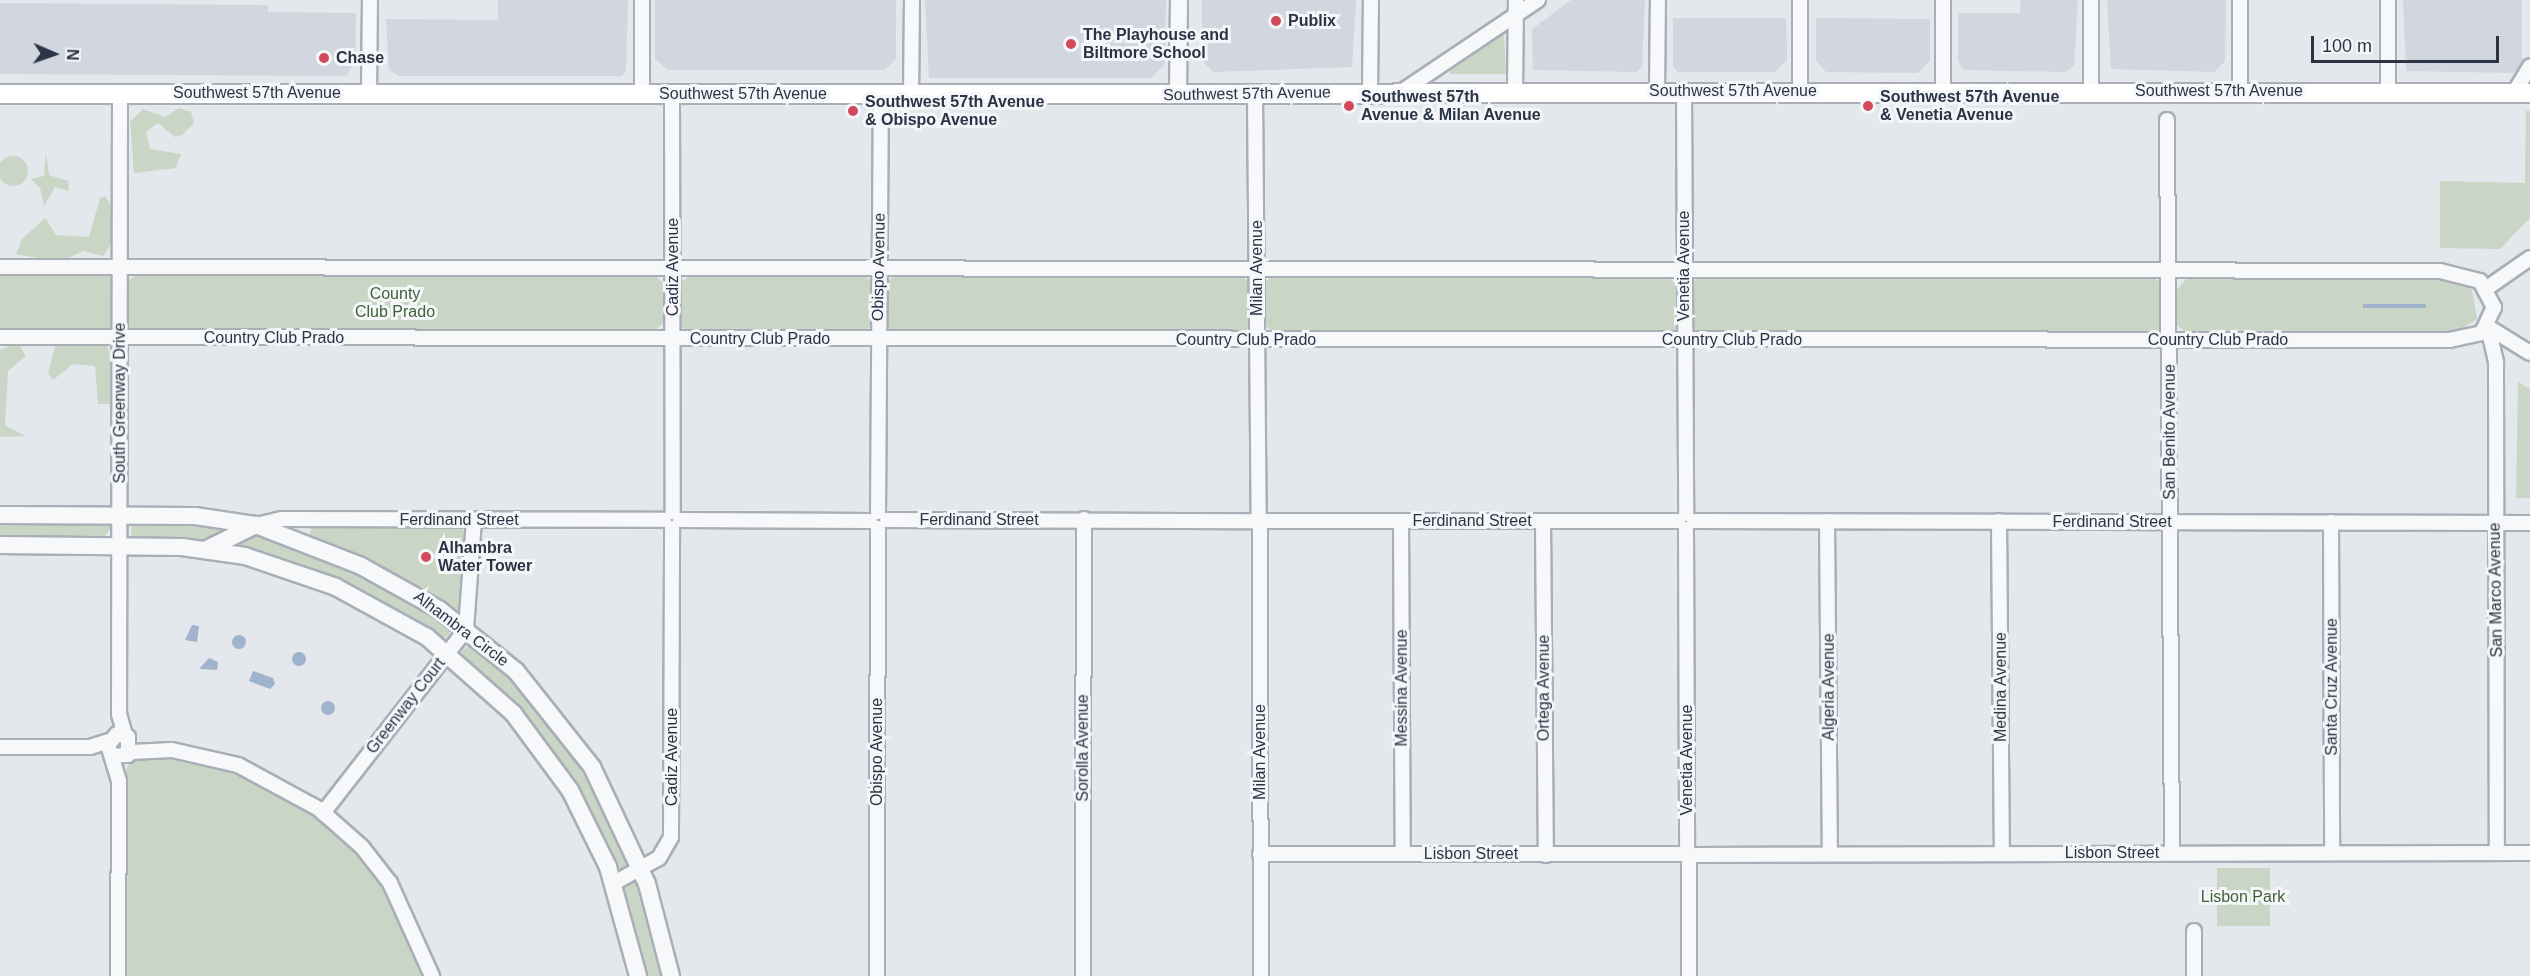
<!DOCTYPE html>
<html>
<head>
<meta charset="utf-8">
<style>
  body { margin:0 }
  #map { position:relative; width:2530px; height:976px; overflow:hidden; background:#e4e7ec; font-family:Helvetica,sans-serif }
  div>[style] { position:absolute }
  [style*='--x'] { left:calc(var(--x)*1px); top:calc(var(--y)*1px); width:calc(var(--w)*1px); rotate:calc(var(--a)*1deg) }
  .built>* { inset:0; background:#d2d6de }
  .green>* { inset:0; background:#c9d6c5; transform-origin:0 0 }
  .round { border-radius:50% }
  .water>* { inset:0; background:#9fb4cc; transform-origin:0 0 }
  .roads { filter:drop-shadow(2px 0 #a9aeb7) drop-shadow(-2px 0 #a9aeb7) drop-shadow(0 2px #a9aeb7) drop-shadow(0 -2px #a9aeb7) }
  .minor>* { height:14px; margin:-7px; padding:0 7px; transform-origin:7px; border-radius:7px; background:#f7f8fa }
  .tertiary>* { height:16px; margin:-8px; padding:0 8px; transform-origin:8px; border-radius:8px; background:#f7f8fa }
  .secondary>* { height:18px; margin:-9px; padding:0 9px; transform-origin:9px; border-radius:9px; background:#fff }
  .dots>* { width:16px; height:16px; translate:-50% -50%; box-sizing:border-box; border:3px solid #f4f6f9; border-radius:50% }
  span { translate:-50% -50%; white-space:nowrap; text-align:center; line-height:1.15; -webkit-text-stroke:6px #f4f6f9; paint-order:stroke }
  .poi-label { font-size:16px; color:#2b3445; font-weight:700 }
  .left { translate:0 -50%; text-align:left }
  .street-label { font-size:16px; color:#2b3445 }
  .park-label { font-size:16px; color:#3f6138 }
  .north { position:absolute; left:24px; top:24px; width:60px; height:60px; -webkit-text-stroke:4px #f4f6f9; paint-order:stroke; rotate:92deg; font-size:16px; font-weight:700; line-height:24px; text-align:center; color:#2b3445 }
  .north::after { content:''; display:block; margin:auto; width:21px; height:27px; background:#2b3445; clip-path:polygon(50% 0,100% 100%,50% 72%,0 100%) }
  .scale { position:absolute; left:2311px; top:36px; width:188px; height:27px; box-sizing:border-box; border:3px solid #2b3445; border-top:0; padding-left:8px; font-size:18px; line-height:21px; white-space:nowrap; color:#2b3445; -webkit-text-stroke:4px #f4f6f9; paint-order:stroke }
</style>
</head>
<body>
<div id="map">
  <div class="built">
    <div style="clip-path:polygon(498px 0,628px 0,626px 72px,621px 76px,399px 76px,389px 70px,386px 19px,498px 20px)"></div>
    <div style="clip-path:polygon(655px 0,896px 0,896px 59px,885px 70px,668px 70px,655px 59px)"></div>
    <div style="clip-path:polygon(925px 0,1166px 0,1165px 64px,1151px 78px,929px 78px)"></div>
    <div style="clip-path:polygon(1202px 0,1356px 0,1352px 67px,1213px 72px,1202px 60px)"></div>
    <div style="clip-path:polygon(1571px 0,1645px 0,1642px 67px,1636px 72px,1533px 70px,1532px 29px)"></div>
    <div style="clip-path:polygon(2021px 0,2078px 0,2074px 66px,2065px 72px,1964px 70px,1958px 61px,1958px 13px,2020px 13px)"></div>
    <div style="clip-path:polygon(2107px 0,2226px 0,2225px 61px,2214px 72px,2111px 69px)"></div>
    <div style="clip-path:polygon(2403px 0,2522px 0,2522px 65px,2513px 73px,2406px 71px)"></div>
    <div style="clip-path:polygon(0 3px,268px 5px,268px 12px,356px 13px,355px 60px,347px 76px,0 74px)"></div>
    <div style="clip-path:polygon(1673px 18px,1786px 18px,1787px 60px,1775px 72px,1678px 72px,1673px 67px)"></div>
    <div style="clip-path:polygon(1816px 18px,1930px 19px,1930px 61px,1917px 73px,1826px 72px,1816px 60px)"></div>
  </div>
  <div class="green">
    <div style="clip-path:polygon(1504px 34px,1506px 74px,1450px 74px,1450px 71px)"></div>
    <div style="clip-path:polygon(143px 109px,165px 117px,179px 108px,191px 112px,194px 123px,182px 135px,175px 137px,158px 123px,146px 132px,150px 149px,181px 154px,176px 168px,134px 173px,130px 122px)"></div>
    <div style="clip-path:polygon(2526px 111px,2530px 111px,2530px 218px,2500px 249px,2440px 248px,2440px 181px,2525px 183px)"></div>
    <div style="clip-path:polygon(46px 153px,49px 175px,68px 181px,69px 191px,55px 187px,44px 206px,40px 188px,31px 179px,44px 176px)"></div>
    <div class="round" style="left:-2px;top:156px;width:30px;height:30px"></div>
    <div style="clip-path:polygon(105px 196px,114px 210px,114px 239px,103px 256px,83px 251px,60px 262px,16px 254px,22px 239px,45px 218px,56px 235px,89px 237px,100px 198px)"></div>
    <div style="clip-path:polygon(0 272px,108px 275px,113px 281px,111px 328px,0 332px)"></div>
    <div style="clip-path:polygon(140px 272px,652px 272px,664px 284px,665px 322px,651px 333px,136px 332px,126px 324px,126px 282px)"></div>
    <div style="clip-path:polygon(694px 273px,863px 273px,872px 283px,873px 325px,862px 333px,689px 333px,678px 323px,678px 284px)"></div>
    <div style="clip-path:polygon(899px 274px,1239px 274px,1251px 284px,1251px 326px,1242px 334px,895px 333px,885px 325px,885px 282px)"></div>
    <div style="clip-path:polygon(1275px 274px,1665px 275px,1678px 285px,1679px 326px,1671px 334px,1275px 333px,1263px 324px,1262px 285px)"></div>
    <div style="clip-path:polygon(1701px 275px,2151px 276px,2163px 284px,2164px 326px,2155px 334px,1701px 333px,1690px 326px,1690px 284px)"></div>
    <div style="clip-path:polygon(2189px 276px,2443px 276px,2472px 290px,2477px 319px,2454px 334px,2186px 333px,2175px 323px,2175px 292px)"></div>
    <div style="clip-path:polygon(18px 343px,26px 356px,8px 371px,5px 425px,25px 436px,0 437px,0 350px)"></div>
    <div style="clip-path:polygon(56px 343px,107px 346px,112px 362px,110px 404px,98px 404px,95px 366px,73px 364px,53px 380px,48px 374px)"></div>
    <div style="clip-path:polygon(2518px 382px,2530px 389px,2530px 498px,2516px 498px)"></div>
    <div style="clip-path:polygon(0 519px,107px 522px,111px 528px,103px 538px,0 541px)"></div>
    <div style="clip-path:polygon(132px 521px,240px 525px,200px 543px,131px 539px)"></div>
    <div style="clip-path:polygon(312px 525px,461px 526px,468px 538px,462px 612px,309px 538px)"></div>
    <div style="clip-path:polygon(255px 532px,406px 593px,450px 626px,449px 635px,441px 640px,229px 548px)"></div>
    <div style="clip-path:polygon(471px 643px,498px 661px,582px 761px,630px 867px,617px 873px,601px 837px,465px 660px,462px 651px)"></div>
    <div style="clip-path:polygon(153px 753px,231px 768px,269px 783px,336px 829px,380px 876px,428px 976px,124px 976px,124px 775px,131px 759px)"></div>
    <div style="left:2217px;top:868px;width:53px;height:58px"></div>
    <div style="clip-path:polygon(632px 879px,639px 881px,666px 976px,643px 976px,623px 892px)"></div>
  </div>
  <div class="water">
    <div style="left:2363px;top:304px;width:63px;height:4px"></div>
    <div style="clip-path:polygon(192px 625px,199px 626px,197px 642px,185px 640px)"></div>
    <div class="round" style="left:232px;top:635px;width:14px;height:14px"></div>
    <div class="round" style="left:292px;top:652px;width:14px;height:14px"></div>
    <div style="clip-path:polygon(209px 658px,218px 662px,217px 670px,199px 669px)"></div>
    <div style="clip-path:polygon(253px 671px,273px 678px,275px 684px,270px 689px,249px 681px)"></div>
    <div class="round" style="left:321px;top:701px;width:14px;height:14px"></div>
  </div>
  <div class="roads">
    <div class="minor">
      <div style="--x:642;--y:0;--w:94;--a:90"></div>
      <div style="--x:2091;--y:0;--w:91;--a:90"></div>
      <div style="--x:2388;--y:0;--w:92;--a:90"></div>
      <div style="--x:1657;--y:90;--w:90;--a:-89.4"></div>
      <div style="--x:1684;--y:90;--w:424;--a:89.7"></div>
      <div style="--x:1515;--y:91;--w:91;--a:-89.4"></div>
      <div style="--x:2240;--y:91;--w:91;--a:-90"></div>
      <div style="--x:1370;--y:92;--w:92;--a:-89.4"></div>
      <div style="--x:1401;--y:92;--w:165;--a:-33.9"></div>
      <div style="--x:1800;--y:92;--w:92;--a:-90"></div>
      <div style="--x:1943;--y:92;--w:92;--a:-90"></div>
      <div style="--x:120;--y:93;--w:621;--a:90.09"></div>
      <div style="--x:119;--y:714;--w:22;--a:74"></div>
      <div style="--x:369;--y:93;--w:93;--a:-89.4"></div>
      <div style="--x:2514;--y:93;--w:31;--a:-59"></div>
      <div style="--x:672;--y:94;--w:418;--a:89.9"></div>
      <div style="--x:911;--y:94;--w:94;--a:-89.4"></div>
      <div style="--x:1255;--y:95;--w:419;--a:89.5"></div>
      <div style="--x:2167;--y:120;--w:733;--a:89.61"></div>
      <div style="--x:0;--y:267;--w:2440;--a:0.09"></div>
      <div style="--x:2440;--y:271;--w:41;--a:14"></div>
      <div style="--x:2480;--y:281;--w:30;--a:62"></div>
      <div style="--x:2494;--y:307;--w:29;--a:115"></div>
      <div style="--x:2482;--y:333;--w:34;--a:168"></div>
      <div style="--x:2449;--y:340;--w:2449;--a:-179.93"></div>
      <div style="--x:2487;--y:288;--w:52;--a:-34.9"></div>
      <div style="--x:2488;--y:327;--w:37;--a:77"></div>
      <div style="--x:2496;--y:363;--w:490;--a:89.9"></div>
      <div style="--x:2488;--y:327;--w:49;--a:31.8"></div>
      <div style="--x:878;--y:512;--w:418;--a:-89.6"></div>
      <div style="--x:680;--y:520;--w:190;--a:0.3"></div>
      <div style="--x:887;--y:520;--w:365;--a:0.2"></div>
      <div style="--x:1265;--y:521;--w:413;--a:0"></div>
      <div style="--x:1401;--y:521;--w:333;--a:89.7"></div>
      <div style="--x:1694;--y:521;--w:836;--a:0.14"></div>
      <div style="--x:1827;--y:521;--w:333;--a:89.5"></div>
      <div style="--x:1999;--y:521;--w:332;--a:89.5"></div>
      <div style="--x:1543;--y:522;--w:333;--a:89.5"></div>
      <div style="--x:2331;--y:522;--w:331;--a:89.8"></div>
      <div style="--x:256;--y:525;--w:27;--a:-13"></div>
      <div style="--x:282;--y:519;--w:382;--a:0.1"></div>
      <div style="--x:1260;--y:527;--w:449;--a:89.9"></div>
      <div style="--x:1686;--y:529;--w:318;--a:89.8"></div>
      <div style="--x:0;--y:747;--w:90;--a:0"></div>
      <div style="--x:90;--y:747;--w:20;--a:-18"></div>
      <div style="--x:131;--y:752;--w:41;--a:-2.8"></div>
      <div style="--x:172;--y:750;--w:68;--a:12.8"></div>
      <div style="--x:238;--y:765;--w:92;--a:28.5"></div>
      <div style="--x:319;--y:809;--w:57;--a:41.5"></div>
      <div style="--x:362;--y:847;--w:46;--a:52.1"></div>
      <div style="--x:390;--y:883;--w:102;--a:65.7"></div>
      <div style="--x:112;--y:756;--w:16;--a:-4"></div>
      <div style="--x:128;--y:755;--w:18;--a:-90"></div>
      <div style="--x:128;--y:737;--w:11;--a:-165"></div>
      <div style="--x:117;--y:734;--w:14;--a:129"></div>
      <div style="--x:108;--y:745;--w:38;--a:73"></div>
      <div style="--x:119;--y:781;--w:195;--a:90.3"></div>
      <div style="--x:323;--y:813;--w:233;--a:-52.1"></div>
      <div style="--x:466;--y:629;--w:109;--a:-85.8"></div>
      <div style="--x:1260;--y:854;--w:421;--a:0"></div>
      <div style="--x:1695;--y:855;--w:835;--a:-0.14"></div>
      <div style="--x:614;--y:883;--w:51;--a:-29.1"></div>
      <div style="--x:659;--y:858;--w:24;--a:-60"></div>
      <div style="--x:671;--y:837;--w:309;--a:-89.8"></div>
      <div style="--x:877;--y:976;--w:448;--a:-89.9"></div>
      <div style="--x:1083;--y:976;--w:457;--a:-89.9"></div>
      <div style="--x:1689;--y:976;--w:115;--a:-90"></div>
      <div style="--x:2194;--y:976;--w:45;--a:-90"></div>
    </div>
    <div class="tertiary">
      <div style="--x:1178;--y:95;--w:95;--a:-89.4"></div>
      <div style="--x:0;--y:515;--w:195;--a:0.3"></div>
      <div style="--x:195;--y:516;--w:62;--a:8.4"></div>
      <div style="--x:256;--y:525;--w:113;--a:21.3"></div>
      <div style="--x:361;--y:566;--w:90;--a:29.1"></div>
      <div style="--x:440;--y:610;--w:97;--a:38.8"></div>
      <div style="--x:516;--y:671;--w:122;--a:51.6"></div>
      <div style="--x:592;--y:767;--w:129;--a:64.8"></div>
      <div style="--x:647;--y:884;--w:95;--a:75.4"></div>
      <div style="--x:0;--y:545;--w:182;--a:0.6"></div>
      <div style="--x:182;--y:547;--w:64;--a:8.1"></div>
      <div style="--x:245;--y:556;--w:96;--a:18.8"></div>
      <div style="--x:336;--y:587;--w:104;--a:28.8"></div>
      <div style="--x:427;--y:637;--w:115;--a:41.5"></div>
      <div style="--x:513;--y:713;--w:96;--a:53.5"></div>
      <div style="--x:570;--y:790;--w:86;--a:63.7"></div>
      <div style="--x:608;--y:867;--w:113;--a:74.6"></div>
      <div style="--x:207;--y:549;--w:55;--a:-26.1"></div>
    </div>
    <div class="secondary">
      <div style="--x:0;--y:94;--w:2530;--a:-0.02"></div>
    </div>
  </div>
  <div class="dots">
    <div style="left:1276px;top:21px;background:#d1495b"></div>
    <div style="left:1071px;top:44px;background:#d1495b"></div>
    <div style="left:324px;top:58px;background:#d1495b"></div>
    <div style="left:1349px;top:106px;background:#d1495b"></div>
    <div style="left:1868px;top:106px;background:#d1495b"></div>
    <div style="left:853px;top:111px;background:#d1495b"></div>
    <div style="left:426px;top:557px;background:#d1495b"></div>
  </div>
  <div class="poi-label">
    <span class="left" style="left:1288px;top:21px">Publix</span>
    <span class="left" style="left:1083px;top:44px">The Playhouse and<br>Biltmore School</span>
    <span class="left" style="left:336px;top:58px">Chase</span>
    <span class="left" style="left:1361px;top:106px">Southwest 57th<br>Avenue &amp; Milan Avenue</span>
    <span class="left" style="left:1880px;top:106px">Southwest 57th Avenue<br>&amp; Venetia Avenue</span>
    <span class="left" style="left:865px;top:111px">Southwest 57th Avenue<br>&amp; Obispo Avenue</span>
    <span class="left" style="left:438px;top:557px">Alhambra<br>Water Tower</span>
  </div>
  <div class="street-label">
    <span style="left:1733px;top:91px">Southwest 57th Avenue</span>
    <span style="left:2219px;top:91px">Southwest 57th Avenue</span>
    <span style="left:257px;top:93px">Southwest 57th Avenue</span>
    <span style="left:743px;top:94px">Southwest 57th Avenue</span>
    <span style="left:1247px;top:94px;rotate:-1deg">Southwest 57th Avenue</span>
    <span style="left:1684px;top:266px;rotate:-90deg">Venetia Avenue</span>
    <span style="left:673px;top:267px;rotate:-90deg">Cadiz Avenue</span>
    <span style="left:879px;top:267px;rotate:-89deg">Obispo Avenue</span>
    <span style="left:1257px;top:268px;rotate:-90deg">Milan Avenue</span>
    <span style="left:274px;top:338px">Country Club Prado</span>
    <span style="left:760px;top:339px">Country Club Prado</span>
    <span style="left:1246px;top:340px">Country Club Prado</span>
    <span style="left:1732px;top:340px">Country Club Prado</span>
    <span style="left:2218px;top:340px">Country Club Prado</span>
    <span style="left:120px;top:403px;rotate:-90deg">South Greenway Drive</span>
    <span style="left:2170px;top:432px;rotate:-90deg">San Benito Avenue</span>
    <span style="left:459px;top:520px">Ferdinand Street</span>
    <span style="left:979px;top:520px">Ferdinand Street</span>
    <span style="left:1472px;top:521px">Ferdinand Street</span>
    <span style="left:2112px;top:522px">Ferdinand Street</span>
    <span style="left:2496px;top:590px;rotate:-91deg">San Marco Avenue</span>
    <span style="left:461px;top:629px;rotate:37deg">Alhambra Circle</span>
    <span style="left:1829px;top:687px;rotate:-90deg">Algeria Avenue</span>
    <span style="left:2001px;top:687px;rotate:-90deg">Medina Avenue</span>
    <span style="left:2332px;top:687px;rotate:-90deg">Santa Cruz Avenue</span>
    <span style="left:1402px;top:688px;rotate:-90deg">Messina Avenue</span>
    <span style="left:1544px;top:688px;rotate:-90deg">Ortega Avenue</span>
    <span style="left:406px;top:706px;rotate:-52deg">Greenway Court</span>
    <span style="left:1083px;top:748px;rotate:-90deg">Sorolla Avenue</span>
    <span style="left:877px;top:752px;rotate:-90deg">Obispo Avenue</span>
    <span style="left:1260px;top:752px;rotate:-90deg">Milan Avenue</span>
    <span style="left:672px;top:757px;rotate:-90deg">Cadiz Avenue</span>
    <span style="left:1687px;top:760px;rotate:-90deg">Venetia Avenue</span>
    <span style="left:2112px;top:853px">Lisbon Street</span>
    <span style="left:1471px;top:854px">Lisbon Street</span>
  </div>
  <div class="park-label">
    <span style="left:395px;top:303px">County<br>Club Prado</span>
    <span style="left:2243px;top:897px">Lisbon Park</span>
  </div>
  <div class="north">N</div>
  <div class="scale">100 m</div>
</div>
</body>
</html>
